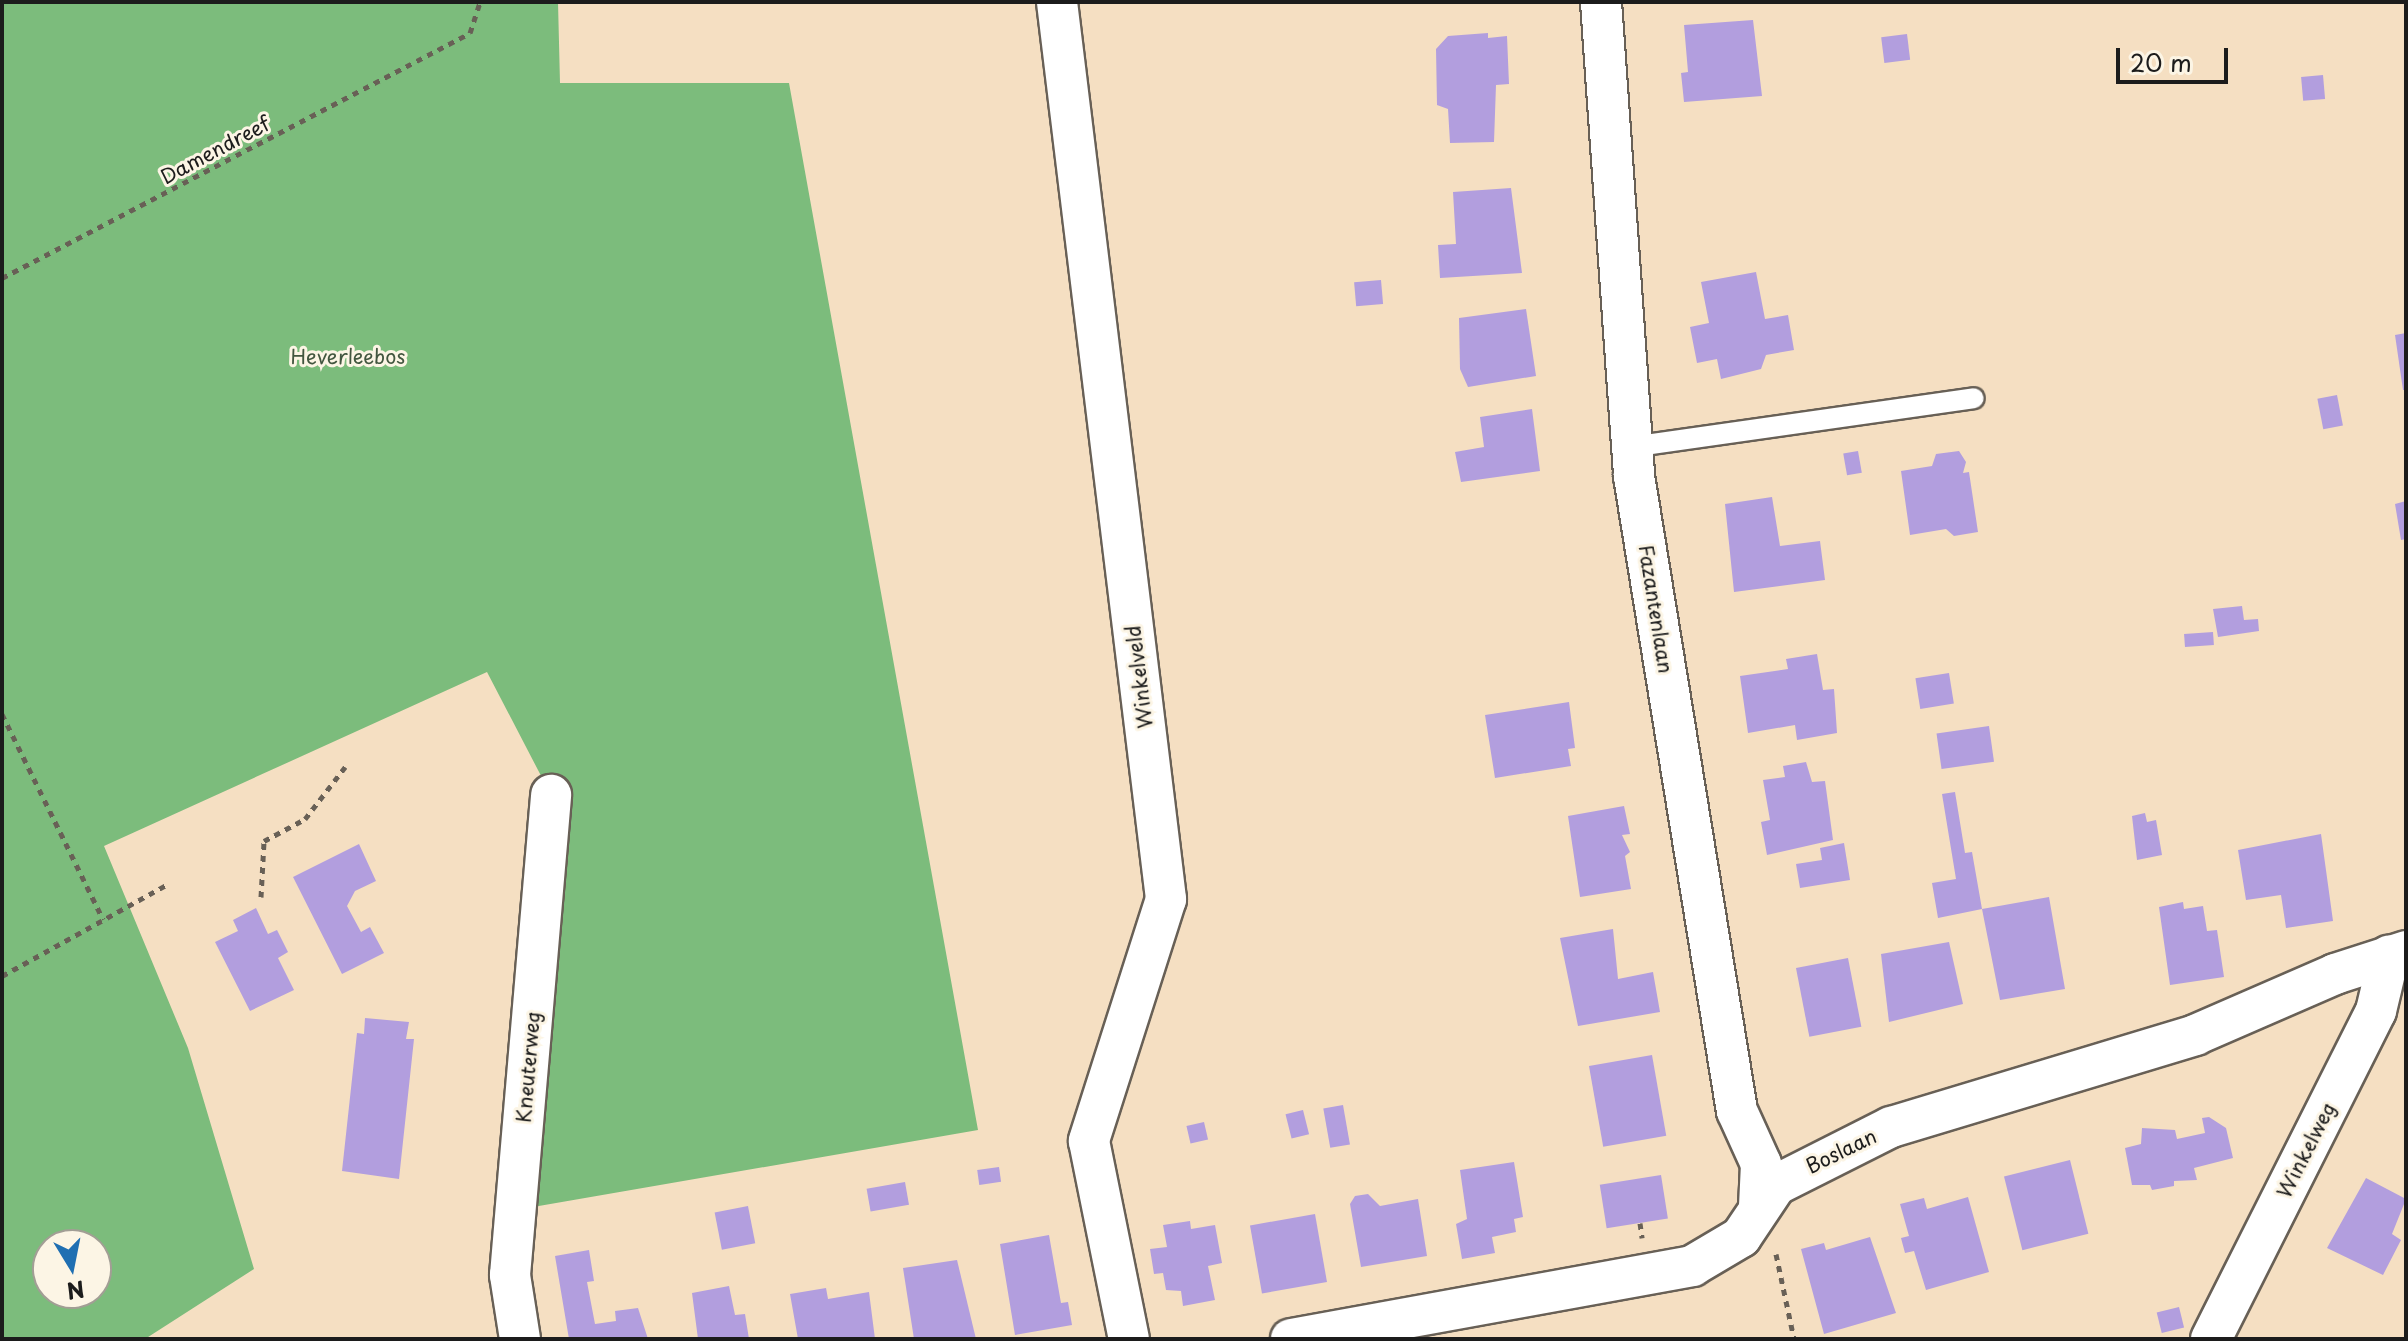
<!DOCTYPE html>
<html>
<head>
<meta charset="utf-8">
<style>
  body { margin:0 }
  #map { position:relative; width:2408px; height:1341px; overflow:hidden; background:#f5dfc2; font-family:"Playpen Sans",sans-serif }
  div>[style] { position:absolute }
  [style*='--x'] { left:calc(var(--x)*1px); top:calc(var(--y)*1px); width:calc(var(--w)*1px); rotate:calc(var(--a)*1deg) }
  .forest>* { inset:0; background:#7cbc7c }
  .building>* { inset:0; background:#b29ede; transform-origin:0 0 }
  .path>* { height:5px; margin-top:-2.5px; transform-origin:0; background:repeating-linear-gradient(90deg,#686056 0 6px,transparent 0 12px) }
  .roads { filter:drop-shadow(2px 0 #686056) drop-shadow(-2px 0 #686056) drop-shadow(0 2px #686056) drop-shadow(0 -2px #686056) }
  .lane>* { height:20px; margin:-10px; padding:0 10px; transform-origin:10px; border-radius:10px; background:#fff }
  .street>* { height:40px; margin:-20px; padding:0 20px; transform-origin:20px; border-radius:20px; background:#fff }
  span { translate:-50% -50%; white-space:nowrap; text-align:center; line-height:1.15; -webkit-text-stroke:6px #fcf5e5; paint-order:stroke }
  .street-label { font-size:20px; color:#1c1c1c }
  .park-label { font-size:20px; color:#42563f }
  .frame { position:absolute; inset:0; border:4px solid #1c1c1c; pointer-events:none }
  .north { position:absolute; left:32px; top:1229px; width:80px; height:80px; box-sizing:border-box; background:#fcf5e5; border:2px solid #a29e95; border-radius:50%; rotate:170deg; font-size:22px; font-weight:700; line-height:32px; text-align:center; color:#1c1c1c }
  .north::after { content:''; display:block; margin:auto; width:28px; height:36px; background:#1f6fb2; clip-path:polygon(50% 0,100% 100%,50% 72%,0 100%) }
  .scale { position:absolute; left:2116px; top:48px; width:112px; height:36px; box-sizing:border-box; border:4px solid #1c1c1c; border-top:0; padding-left:10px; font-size:24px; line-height:28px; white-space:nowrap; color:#1c1c1c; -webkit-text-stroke:6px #fcf5e5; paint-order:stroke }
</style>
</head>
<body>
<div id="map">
  <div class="forest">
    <div style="clip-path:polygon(evenodd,2px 2px,558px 2px,560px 83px,789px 83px,978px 1130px,533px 1207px,551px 795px,487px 672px,104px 846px,188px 1048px,254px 1269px,145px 1339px,2px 1339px,2px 2px,48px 1245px,96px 1245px,96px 1293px,48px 1293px,48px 1245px)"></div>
  </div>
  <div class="building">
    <div style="clip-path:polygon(1753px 20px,1762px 96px,1684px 102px,1681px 73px,1688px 72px,1684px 25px)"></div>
    <div style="clip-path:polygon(1488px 33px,1488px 38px,1507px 36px,1509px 84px,1496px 85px,1494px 142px,1450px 143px,1448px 109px,1437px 105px,1436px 49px,1448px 36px)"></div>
    <div style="left:1907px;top:34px;width:26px;height:26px;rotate:83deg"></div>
    <div style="left:2323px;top:75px;width:24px;height:22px;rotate:85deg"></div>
    <div style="clip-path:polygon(1511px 188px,1522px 273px,1440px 278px,1438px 245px,1456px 244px,1453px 192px)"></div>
    <div style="clip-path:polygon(1756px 272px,1765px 319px,1788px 315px,1794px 350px,1766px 355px,1761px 369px,1721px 379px,1717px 359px,1697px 363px,1690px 327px,1709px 323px,1701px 282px)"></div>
    <div style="left:1381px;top:280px;width:24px;height:27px;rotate:85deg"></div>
    <div style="clip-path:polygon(1526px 309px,1536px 376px,1468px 387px,1460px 369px,1459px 318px)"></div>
    <div style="clip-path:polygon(2406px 333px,2406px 390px,2403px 390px,2395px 335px)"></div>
    <div style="left:2337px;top:395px;width:31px;height:20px;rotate:79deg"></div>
    <div style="clip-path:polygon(1532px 409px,1540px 471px,1461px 482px,1455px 452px,1484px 447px,1480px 417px)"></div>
    <div style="left:1858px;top:451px;width:22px;height:15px;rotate:80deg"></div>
    <div style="clip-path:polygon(1959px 451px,1966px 462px,1963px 473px,1969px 472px,1978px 532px,1954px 536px,1946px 529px,1910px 535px,1901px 471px,1932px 466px,1936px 454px)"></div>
    <div style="clip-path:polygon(1772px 497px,1780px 546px,1820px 541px,1825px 580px,1734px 592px,1725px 504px)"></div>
    <div style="clip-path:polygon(2406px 501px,2406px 539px,2401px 540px,2395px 504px)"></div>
    <div style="clip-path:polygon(2242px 606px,2244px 620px,2258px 619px,2259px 631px,2218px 637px,2213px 609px)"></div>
    <div style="left:2213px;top:632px;width:13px;height:29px;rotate:86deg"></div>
    <div style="clip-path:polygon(1817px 654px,1823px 690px,1834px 689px,1837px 733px,1797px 740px,1795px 725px,1748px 733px,1740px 676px,1788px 669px,1786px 659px)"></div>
    <div style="left:1949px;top:673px;width:31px;height:34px;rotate:81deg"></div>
    <div style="clip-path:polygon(1569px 702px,1575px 748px,1568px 749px,1571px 766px,1495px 778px,1485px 715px)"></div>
    <div style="left:1989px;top:726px;width:36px;height:53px;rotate:82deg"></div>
    <div style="clip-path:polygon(1806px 762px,1812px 782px,1825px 781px,1833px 840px,1767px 855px,1761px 822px,1770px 820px,1763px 780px,1785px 777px,1783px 766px)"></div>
    <div style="clip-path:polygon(1955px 792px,1965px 853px,1972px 852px,1982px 909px,2049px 897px,2065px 989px,2000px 1000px,1982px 909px,1938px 918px,1932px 883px,1956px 879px,1942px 794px)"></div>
    <div style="clip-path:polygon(1624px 806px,1630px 834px,1622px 835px,1630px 852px,1625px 856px,1631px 889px,1580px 897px,1568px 816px)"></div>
    <div style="clip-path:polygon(2145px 813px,2147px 822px,2156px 820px,2162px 855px,2137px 860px,2132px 816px)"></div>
    <div style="clip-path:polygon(2321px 834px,2333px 921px,2286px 928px,2281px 895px,2246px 900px,2238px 850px)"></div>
    <div style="clip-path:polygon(1844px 843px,1850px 880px,1800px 888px,1796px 864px,1822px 860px,1820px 848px)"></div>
    <div style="clip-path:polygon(359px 844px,376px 881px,355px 891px,347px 906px,361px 932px,370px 927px,384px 953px,342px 974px,293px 877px)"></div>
    <div style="clip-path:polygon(2183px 902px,2184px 909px,2203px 906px,2207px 931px,2217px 930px,2224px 977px,2170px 985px,2159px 907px)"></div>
    <div style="clip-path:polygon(256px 908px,268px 934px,277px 930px,288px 952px,278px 958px,294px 990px,250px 1011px,215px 942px,238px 931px,233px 920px)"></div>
    <div style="clip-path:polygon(1613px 929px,1618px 979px,1653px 972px,1660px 1012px,1578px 1026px,1560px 938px)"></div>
    <div style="clip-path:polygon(1949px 942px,1963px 1004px,1889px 1022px,1881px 954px)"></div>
    <div style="left:1848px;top:958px;width:70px;height:53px;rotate:79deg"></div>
    <div style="clip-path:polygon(365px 1018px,409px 1022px,406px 1039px,414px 1039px,399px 1179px,342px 1171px,357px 1033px,364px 1034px)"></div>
    <div style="left:1652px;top:1055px;width:82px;height:64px;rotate:80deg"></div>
    <div style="left:1343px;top:1105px;width:40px;height:20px;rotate:80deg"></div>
    <div style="left:1303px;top:1110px;width:25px;height:18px;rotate:76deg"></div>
    <div style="clip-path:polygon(2209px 1117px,2226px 1128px,2233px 1158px,2194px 1168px,2197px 1180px,2174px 1181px,2174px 1186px,2152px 1190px,2150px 1185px,2132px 1185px,2125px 1148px,2141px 1144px,2142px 1128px,2175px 1130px,2177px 1139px,2205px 1133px,2202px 1118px)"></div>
    <div style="left:1204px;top:1122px;width:18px;height:18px;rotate:77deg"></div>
    <div style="left:2070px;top:1160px;width:76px;height:68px;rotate:76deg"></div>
    <div style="clip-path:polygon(1514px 1162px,1523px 1217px,1514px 1219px,1516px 1232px,1492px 1237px,1495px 1253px,1462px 1259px,1456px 1224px,1467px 1219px,1460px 1170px)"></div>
    <div style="left:999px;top:1167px;width:15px;height:22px;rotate:82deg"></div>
    <div style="left:1661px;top:1175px;width:44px;height:62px;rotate:81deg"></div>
    <div style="clip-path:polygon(2366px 1178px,2406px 1199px,2392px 1234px,2401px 1240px,2383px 1275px,2327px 1248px)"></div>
    <div style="left:905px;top:1182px;width:23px;height:39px;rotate:80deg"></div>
    <div style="clip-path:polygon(1368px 1194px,1380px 1206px,1418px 1199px,1427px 1256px,1361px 1267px,1350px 1204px,1355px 1196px)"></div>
    <div style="clip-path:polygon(1968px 1197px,1989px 1272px,1926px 1290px,1914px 1251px,1905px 1253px,1901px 1238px,1909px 1236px,1900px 1204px,1924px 1198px,1927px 1209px)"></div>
    <div style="left:748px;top:1206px;width:38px;height:34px;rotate:79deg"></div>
    <div style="left:1315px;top:1214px;width:69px;height:66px;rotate:80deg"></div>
    <div style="clip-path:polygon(1190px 1221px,1191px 1229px,1215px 1225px,1222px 1263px,1208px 1266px,1215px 1300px,1183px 1306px,1181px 1291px,1166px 1290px,1163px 1273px,1154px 1274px,1150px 1249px,1167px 1247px,1163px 1225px)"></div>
    <div style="clip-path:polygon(1049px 1235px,1061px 1303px,1068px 1302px,1072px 1325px,1015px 1335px,1000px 1244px)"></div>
    <div style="clip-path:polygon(1870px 1237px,1896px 1313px,1824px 1334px,1801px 1249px,1824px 1243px,1826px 1250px)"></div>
    <div style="clip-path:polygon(589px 1250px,594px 1281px,587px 1282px,595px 1324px,616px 1321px,615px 1311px,638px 1308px,648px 1339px,569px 1339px,555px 1256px)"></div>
    <div style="clip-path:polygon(957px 1260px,976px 1339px,914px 1339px,903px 1268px)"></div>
    <div style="clip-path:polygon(729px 1286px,735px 1315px,745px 1314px,749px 1339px,698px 1339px,692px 1293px)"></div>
    <div style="clip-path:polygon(826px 1288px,828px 1299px,869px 1292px,875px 1339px,798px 1339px,790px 1294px)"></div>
    <div style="left:2179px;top:1307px;width:21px;height:23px;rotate:76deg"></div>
  </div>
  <div class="path">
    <div style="--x:2;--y:278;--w:528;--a:-27.63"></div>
    <div style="--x:470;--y:33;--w:33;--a:-72"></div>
    <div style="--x:2;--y:714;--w:229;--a:63.8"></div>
    <div style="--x:261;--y:897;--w:56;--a:-86.9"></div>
    <div style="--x:264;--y:841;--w:47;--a:-28.2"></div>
    <div style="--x:305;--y:819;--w:66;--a:-52.4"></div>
    <div style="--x:2;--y:976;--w:190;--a:-29"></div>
    <div style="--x:1640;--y:1223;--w:15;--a:82"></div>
    <div style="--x:1776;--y:1254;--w:87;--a:78"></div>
  </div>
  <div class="roads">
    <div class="lane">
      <div style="--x:1631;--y:447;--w:346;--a:-8.1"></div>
    </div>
    <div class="street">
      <div style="--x:1057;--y:2;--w:904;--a:83.07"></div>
      <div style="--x:1166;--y:899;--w:254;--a:107.7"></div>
      <div style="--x:1089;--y:1141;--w:202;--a:78.6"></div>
      <div style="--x:1601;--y:2;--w:475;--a:86"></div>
      <div style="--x:1634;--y:476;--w:643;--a:80.79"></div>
      <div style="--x:1737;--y:1111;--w:58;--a:65.6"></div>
      <div style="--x:1761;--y:1164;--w:43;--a:92.7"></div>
      <div style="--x:520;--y:1339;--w:65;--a:-98.9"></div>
      <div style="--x:510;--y:1275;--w:482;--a:-85.1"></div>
      <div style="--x:1291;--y:1339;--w:408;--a:-10.3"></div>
      <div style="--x:1692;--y:1266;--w:57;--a:-30.6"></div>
      <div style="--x:1741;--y:1237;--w:63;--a:-56.1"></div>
      <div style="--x:1776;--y:1185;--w:129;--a:-26.8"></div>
      <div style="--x:1891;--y:1127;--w:318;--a:-16.8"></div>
      <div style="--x:2195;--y:1035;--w:153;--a:-23.5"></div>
      <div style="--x:2335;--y:974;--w:75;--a:-17.9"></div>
      <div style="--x:2211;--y:1339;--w:367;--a:-63.3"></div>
      <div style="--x:2376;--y:1011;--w:57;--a:-76.7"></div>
    </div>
  </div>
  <div class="street-label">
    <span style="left:215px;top:150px;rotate:-28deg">Damendreef</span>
    <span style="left:1656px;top:609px;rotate:81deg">Fazantenlaan</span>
    <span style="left:1139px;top:677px;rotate:-97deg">Winkelveld</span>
    <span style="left:528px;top:1067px;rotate:-85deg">Kneuterweg</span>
    <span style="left:2306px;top:1150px;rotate:-63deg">Winkelweg</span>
    <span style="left:1841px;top:1151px;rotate:-26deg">Boslaan</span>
  </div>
  <div class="park-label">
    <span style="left:348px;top:356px">Heverleebos</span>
  </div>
  <div class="frame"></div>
  <div class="north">N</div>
  <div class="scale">20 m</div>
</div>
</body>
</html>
